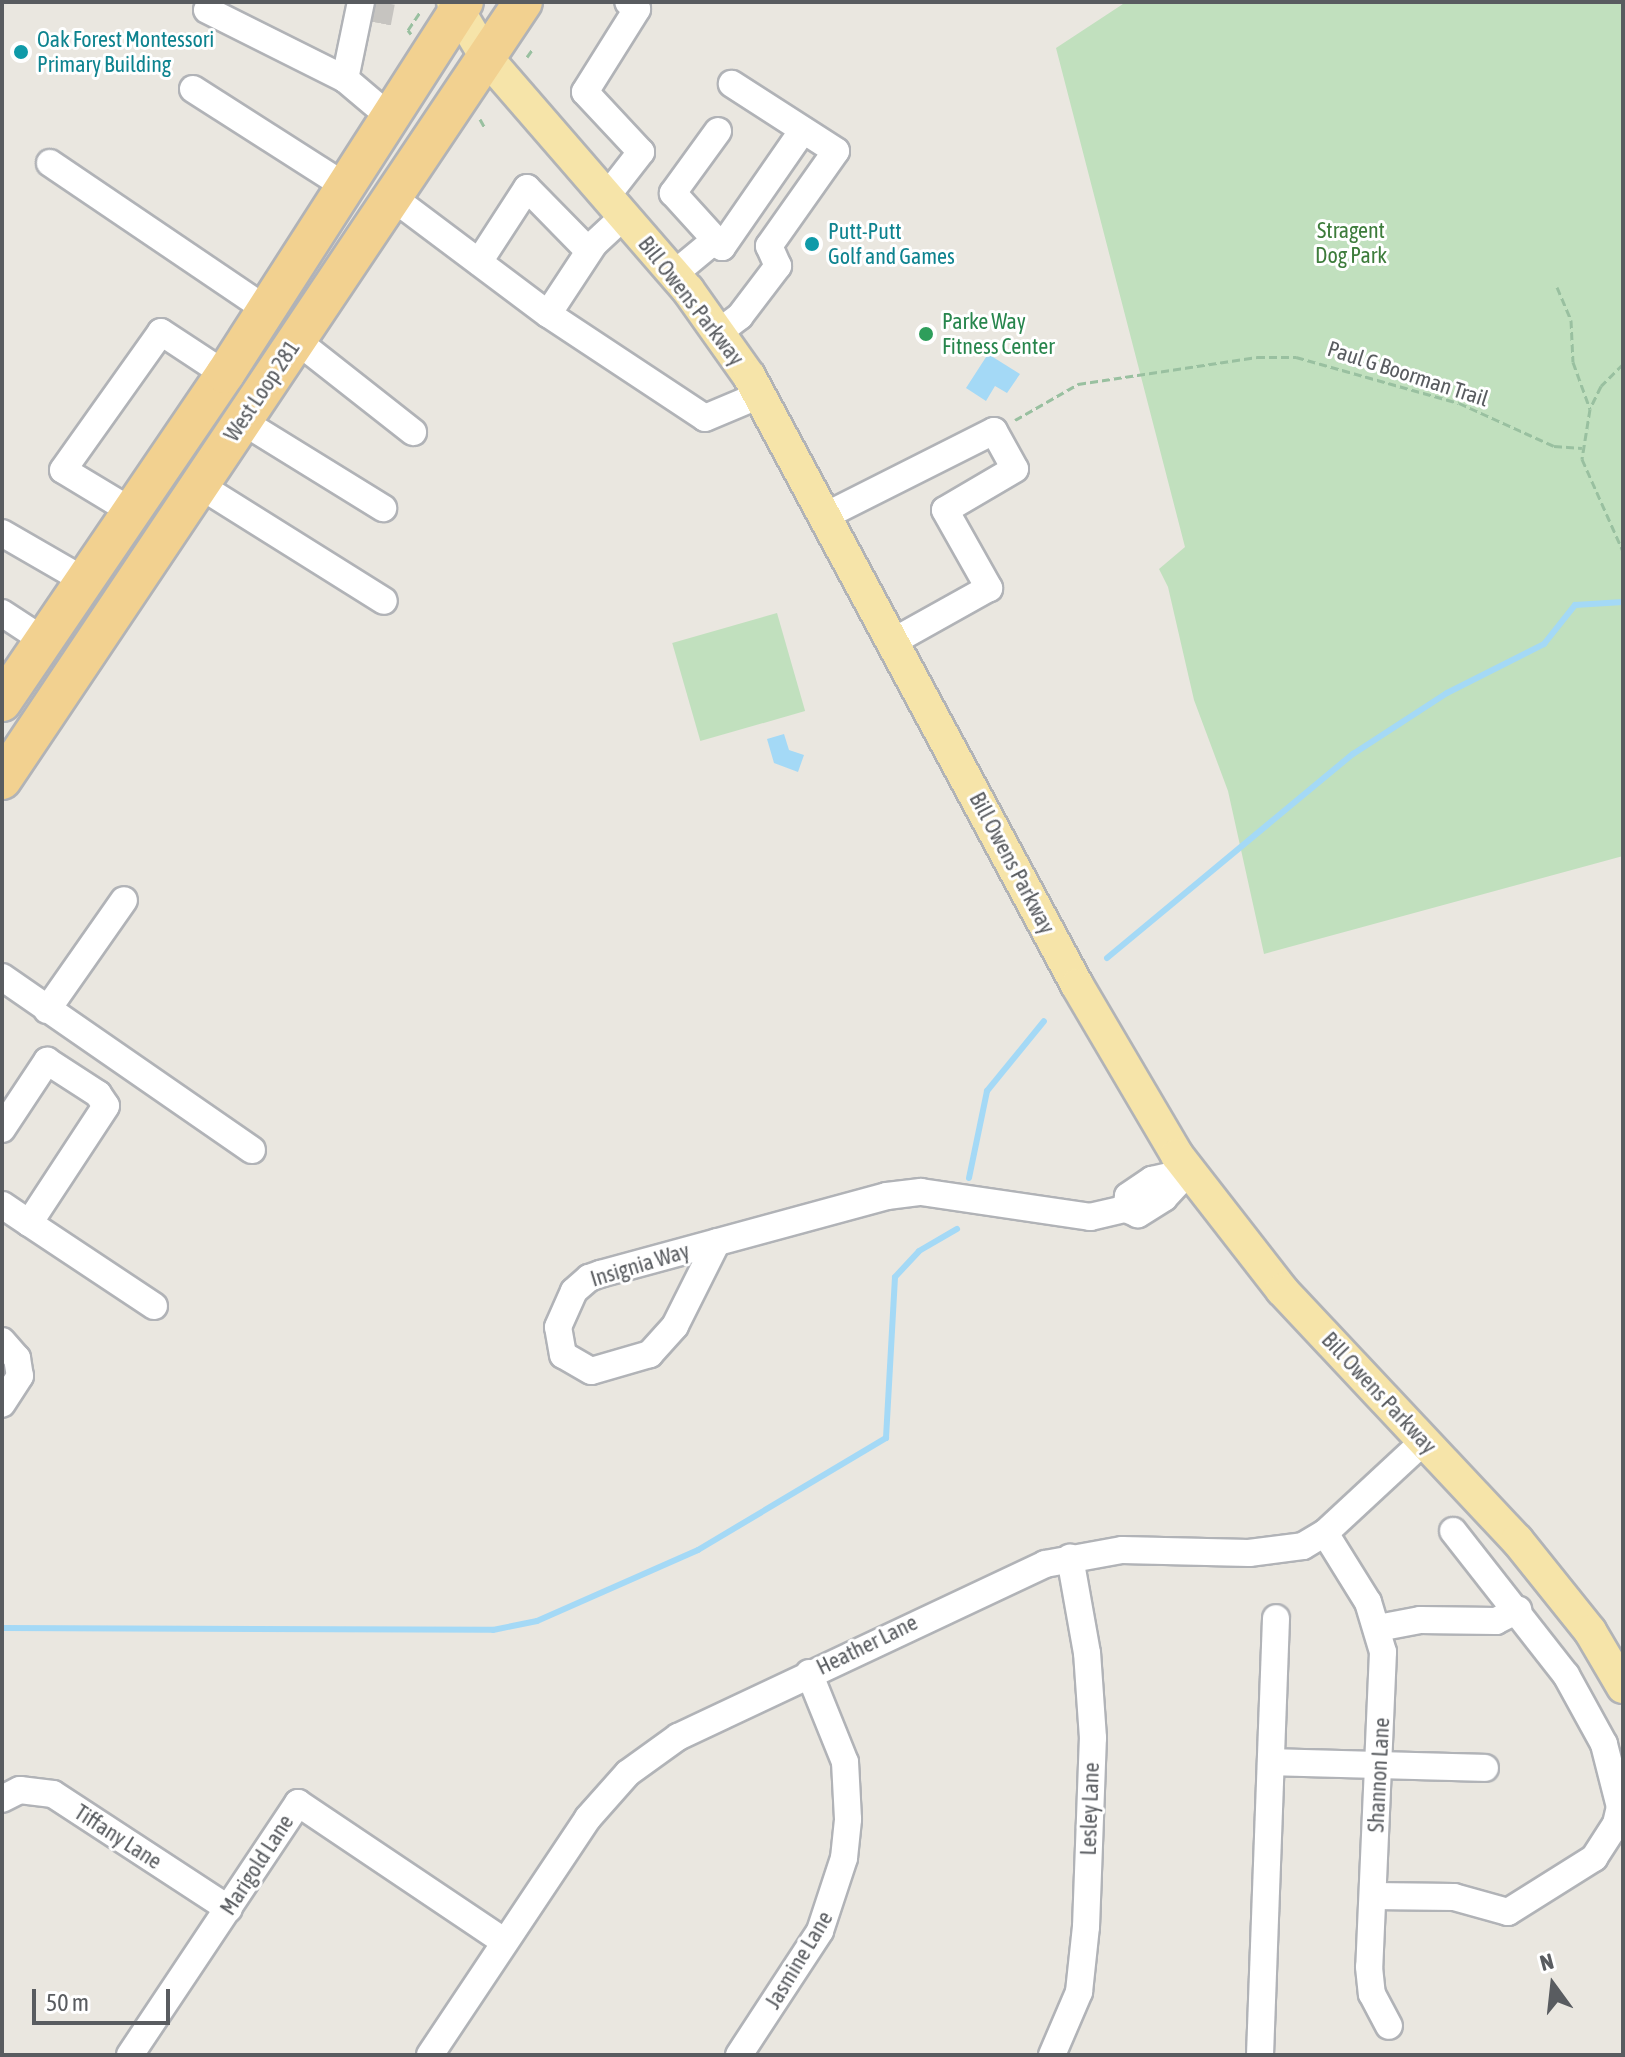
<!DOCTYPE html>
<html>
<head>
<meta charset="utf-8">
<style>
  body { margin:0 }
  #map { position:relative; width:1625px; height:2057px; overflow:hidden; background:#eae7e0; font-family:"Asap Condensed",sans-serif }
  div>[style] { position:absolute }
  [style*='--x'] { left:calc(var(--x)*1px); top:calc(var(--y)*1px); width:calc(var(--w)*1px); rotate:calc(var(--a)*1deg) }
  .green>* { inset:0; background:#c1e0be; transform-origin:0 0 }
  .water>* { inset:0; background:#a4d9f6 }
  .stream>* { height:6px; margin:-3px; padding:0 3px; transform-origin:3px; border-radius:3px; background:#a4d9f6 }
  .minor-tunnel>* { height:26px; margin-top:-13px; transform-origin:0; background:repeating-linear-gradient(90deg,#c6c4c0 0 26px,transparent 0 39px) }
  .path>* { height:3px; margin-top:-1.5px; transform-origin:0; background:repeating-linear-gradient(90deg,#99c0a0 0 8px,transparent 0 12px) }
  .roads { filter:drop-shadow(2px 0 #b1b3b7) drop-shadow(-2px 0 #b1b3b7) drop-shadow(0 2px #b1b3b7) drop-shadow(0 -2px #b1b3b7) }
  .minor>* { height:26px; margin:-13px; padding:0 13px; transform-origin:13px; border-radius:13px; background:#fff }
  .major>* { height:32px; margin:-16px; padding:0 16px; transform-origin:16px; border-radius:16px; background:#f6e4a9 }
  .highway>* { height:38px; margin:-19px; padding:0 19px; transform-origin:19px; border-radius:19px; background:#f2d190 }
  .dots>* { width:22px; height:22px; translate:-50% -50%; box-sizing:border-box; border:4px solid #fff; border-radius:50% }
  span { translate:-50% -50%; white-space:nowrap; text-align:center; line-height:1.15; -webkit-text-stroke:6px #fff; paint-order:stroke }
  .culture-label { font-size:22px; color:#0d838f }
  .left { translate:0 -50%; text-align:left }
  .park-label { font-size:22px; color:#3d7c3b }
  .street-label { font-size:22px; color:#595c60 }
  .leisure-label { font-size:22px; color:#27864d }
  .frame { position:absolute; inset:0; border:4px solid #595c60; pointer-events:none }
  .north { position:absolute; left:1513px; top:1945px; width:80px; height:80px; -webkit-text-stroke:6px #fff; paint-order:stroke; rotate:345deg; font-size:22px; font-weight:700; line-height:32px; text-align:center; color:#595c60 }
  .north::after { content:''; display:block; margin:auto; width:28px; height:36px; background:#595c60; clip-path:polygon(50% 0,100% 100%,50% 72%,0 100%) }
  .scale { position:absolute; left:32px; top:1989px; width:138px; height:36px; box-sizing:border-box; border:4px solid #595c60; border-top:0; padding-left:10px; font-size:24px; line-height:28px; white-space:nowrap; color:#595c60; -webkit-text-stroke:6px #fff; paint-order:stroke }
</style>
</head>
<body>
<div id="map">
  <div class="green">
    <div style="clip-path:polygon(1126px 2px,1623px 2px,1623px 856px,1264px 954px,1228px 791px,1194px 700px,1168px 587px,1159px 569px,1185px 547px,1056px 48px)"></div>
    <div style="left:777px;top:613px;width:102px;height:109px;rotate:74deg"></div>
  </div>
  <div class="water">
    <div style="clip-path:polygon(988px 354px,1020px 374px,1007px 393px,995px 386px,986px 401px,966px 388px)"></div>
    <div style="clip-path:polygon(784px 734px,789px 750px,804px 755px,798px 772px,774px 763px,767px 739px)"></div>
  </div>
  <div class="stream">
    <div style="--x:1107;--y:958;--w:320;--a:-39.7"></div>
    <div style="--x:1353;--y:754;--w:112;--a:-33"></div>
    <div style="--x:1447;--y:693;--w:109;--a:-26.8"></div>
    <div style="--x:1544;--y:644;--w:50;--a:-51.5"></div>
    <div style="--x:1575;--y:605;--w:48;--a:-3.6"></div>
    <div style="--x:969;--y:1178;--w:89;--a:-78.3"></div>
    <div style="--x:987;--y:1091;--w:90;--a:-50.8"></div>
    <div style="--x:2;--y:1628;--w:491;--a:0.2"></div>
    <div style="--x:493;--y:1630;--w:45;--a:-11.6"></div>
    <div style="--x:537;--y:1621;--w:176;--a:-23.8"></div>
    <div style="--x:698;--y:1550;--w:219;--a:-30.8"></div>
    <div style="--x:886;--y:1438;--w:161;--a:-86.8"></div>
    <div style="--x:895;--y:1277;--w:35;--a:-47"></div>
    <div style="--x:919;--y:1251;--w:44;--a:-30.1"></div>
  </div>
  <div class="minor-tunnel">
    <div style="--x:378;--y:23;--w:21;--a:-79"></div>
  </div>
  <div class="path">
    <div style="--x:411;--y:34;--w:5;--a:-127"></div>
    <div style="--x:408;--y:30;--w:23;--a:-56"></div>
    <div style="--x:527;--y:57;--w:9;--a:-54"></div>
    <div style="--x:480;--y:119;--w:10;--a:61"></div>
    <div style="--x:1557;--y:287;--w:36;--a:67"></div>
    <div style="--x:1571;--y:320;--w:42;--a:87.3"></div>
    <div style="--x:1573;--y:362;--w:50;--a:70.1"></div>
    <div style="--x:1623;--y:364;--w:31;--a:135"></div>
    <div style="--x:1601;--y:386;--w:25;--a:116"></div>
    <div style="--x:1590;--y:409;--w:51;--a:99.1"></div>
    <div style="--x:1582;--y:459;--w:101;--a:66"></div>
    <div style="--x:1015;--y:420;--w:73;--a:-29.7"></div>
    <div style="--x:1078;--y:384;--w:181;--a:-8.6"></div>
    <div style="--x:1257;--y:357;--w:39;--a:0"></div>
    <div style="--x:1296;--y:357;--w:169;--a:15.8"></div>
    <div style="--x:1459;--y:403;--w:104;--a:24.4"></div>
    <div style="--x:1554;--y:446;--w:28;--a:4"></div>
  </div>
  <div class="roads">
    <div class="minor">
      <div style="--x:207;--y:10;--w:154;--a:26.6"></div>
      <div style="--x:345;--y:79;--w:59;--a:40.2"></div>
      <div style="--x:345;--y:79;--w:79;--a:-78.3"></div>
      <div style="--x:193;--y:89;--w:182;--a:32.6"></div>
      <div style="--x:718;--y:131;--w:77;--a:126"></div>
      <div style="--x:673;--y:193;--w:73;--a:47.8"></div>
      <div style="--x:722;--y:247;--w:142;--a:-55.3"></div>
      <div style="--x:50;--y:163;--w:262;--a:34.1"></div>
      <div style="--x:392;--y:197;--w:195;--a:36.9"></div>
      <div style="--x:548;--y:314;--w:188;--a:33.5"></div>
      <div style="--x:705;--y:418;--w:60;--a:-22.7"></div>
      <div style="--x:606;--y:197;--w:57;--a:-52.1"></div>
      <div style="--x:641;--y:152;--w:82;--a:-133"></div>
      <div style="--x:585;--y:92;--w:98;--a:-57.9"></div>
      <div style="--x:637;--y:9;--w:11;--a:-142"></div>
      <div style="--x:479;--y:262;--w:88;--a:-57"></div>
      <div style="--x:527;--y:188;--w:88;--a:45.5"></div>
      <div style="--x:674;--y:274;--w:53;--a:-39.7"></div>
      <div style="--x:548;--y:314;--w:84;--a:-56.7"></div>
      <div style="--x:594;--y:244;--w:40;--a:-43"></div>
      <div style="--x:719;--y:332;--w:26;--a:-37"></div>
      <div style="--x:740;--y:316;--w:63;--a:-52.8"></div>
      <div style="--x:778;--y:266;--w:22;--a:-114"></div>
      <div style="--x:769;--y:246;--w:116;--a:-54.8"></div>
      <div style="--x:836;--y:151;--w:124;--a:-147.2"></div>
      <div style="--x:296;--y:340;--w:149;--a:38.2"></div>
      <div style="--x:242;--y:421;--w:166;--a:31.7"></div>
      <div style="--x:199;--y:485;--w:218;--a:32.1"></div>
      <div style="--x:131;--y:511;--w:79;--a:-148.9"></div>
      <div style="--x:63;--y:470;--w:169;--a:-54.6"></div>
      <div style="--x:161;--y:332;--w:77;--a:33.3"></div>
      <div style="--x:827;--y:515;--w:187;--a:-26.7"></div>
      <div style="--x:994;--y:431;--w:43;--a:61.1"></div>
      <div style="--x:1015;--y:469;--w:81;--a:149.6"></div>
      <div style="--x:945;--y:510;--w:90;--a:60.6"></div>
      <div style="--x:989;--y:588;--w:109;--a:150.8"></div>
      <div style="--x:2;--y:533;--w:96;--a:30"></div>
      <div style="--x:2;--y:613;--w:49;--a:33.4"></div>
      <div style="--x:2;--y:977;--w:304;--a:34.7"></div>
      <div style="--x:47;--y:1010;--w:134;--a:-55"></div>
      <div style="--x:2;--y:1129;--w:82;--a:-56.5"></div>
      <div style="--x:47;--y:1061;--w:61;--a:32.9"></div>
      <div style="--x:98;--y:1094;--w:14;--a:56"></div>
      <div style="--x:106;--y:1106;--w:140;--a:123.3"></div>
      <div style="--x:29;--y:1223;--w:32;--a:-146"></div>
      <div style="--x:1188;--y:1172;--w:35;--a:133"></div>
      <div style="--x:1164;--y:1198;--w:31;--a:148"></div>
      <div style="--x:1138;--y:1214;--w:13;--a:-157"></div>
      <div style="--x:1126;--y:1209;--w:13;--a:-81"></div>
      <div style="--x:1128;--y:1196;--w:29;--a:-34"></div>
      <div style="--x:1152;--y:1180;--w:37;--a:-13"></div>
      <div style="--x:29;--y:1223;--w:150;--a:33.6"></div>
      <div style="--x:717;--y:1242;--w:94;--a:116.6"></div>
      <div style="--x:675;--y:1326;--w:38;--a:132"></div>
      <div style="--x:650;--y:1354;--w:61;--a:163.9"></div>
      <div style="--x:591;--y:1371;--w:32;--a:-150"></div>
      <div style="--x:563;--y:1355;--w:28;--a:-100"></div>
      <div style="--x:558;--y:1327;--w:39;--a:-66"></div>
      <div style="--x:574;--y:1291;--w:20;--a:-41"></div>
      <div style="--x:589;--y:1278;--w:12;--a:-20"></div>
      <div style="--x:600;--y:1274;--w:297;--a:-15.2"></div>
      <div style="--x:887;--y:1196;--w:34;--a:-7"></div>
      <div style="--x:921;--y:1192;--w:171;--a:8.4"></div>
      <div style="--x:1090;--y:1217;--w:37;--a:-13"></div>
      <div style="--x:2;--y:1341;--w:23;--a:49"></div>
      <div style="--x:17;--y:1358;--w:18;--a:81"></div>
      <div style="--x:20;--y:1376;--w:33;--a:123"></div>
      <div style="--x:1325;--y:1533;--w:81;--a:58.1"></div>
      <div style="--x:1368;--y:1602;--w:52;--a:73.3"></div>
      <div style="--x:1383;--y:1652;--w:315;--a:92.5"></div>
      <div style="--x:1369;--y:1967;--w:27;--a:84"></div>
      <div style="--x:1372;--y:1994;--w:36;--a:62"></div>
      <div style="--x:1378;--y:1628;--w:43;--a:-10.8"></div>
      <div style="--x:1420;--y:1620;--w:76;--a:0.8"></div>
      <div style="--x:1496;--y:1621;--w:25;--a:-27"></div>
      <div style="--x:1271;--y:1762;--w:214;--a:1.6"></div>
      <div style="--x:2;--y:1799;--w:20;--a:-27"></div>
      <div style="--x:20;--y:1790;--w:33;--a:7"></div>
      <div style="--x:53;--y:1794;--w:210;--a:33.2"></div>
      <div style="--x:1373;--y:1896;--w:81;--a:0.7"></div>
      <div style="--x:1454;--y:1897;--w:56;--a:15.5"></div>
      <div style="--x:1508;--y:1912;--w:102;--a:-32.1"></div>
      <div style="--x:1594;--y:1858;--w:40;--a:-57.1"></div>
      <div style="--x:1616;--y:1824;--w:17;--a:-77"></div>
      <div style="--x:1620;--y:1807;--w:65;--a:-104.3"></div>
      <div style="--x:1604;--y:1744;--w:79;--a:-118.8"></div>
      <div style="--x:1566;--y:1675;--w:183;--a:-128.1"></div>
      <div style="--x:130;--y:2055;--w:303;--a:-56.3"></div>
      <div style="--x:298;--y:1803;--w:249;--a:33.9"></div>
      <div style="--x:430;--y:2055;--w:285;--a:-56.3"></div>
      <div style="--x:588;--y:1818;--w:60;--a:-48.4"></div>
      <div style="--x:628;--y:1773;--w:62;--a:-35.8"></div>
      <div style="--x:678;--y:1737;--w:406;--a:-25.2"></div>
      <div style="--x:1045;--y:1564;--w:78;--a:-10.3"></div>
      <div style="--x:1122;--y:1550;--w:127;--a:1.4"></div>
      <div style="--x:1249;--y:1553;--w:54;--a:-7.4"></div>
      <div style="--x:1303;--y:1546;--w:26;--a:-31"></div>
      <div style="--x:1325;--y:1533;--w:135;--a:-42.9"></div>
      <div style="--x:739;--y:2055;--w:148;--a:-56.8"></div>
      <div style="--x:820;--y:1931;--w:77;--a:-71.8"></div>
      <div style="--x:844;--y:1858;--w:39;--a:-84"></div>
      <div style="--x:848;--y:1819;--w:57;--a:-93"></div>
      <div style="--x:845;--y:1762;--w:96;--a:-112"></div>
      <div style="--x:1052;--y:2055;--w:69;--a:-66.8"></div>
      <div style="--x:1079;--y:1992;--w:65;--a:-83.9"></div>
      <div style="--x:1086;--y:1927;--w:189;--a:-87.9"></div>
      <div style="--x:1093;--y:1738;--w:85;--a:-94"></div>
      <div style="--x:1087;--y:1653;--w:97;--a:-100.1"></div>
      <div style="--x:1260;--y:2055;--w:437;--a:-87.9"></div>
    </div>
    <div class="major">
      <div style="--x:453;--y:2;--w:64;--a:59"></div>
      <div style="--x:486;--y:57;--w:308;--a:49.1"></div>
      <div style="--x:688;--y:290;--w:105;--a:54.7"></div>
      <div style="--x:749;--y:376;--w:692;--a:61.69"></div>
      <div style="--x:1077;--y:985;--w:197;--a:59.5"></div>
      <div style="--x:1177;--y:1155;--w:171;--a:52.1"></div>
      <div style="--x:1282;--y:1290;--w:343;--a:46.8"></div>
      <div style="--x:1517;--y:1540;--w:117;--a:51.3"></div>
      <div style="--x:1590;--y:1631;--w:65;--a:59.5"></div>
    </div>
    <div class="highway">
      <div style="--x:2;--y:702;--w:397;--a:-55.8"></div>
      <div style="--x:225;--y:374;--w:442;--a:-57.3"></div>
      <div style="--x:2;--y:780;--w:936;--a:-56.19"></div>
    </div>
  </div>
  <div class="dots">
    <div style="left:21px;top:52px;background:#0f9aa8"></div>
    <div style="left:812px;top:244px;background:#0f9aa8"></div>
    <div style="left:926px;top:334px;background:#2e9e5b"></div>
  </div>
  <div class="culture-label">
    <span class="left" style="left:37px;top:52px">Oak Forest Montessori<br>Primary Building</span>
    <span class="left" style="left:828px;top:244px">Putt-Putt<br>Golf and Games</span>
  </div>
  <div class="park-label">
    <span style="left:1351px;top:243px">Stragent<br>Dog Park</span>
  </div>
  <div class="street-label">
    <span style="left:691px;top:301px;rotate:52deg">Bill Owens Parkway</span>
    <span style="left:1408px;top:374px;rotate:18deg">Paul G Boorman Trail</span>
    <span style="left:262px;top:391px;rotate:-56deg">West Loop 281</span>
    <span style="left:1012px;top:863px;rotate:62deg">Bill Owens Parkway</span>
    <span style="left:640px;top:1265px;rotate:-17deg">Insignia Way</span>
    <span style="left:1379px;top:1393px;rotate:47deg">Bill Owens Parkway</span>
    <span style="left:867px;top:1645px;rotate:-26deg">Heather Lane</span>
    <span style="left:1379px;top:1775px;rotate:-87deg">Shannon Lane</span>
    <span style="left:1090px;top:1809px;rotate:-88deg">Lesley Lane</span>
    <span style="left:118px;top:1837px;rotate:33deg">Tiffany Lane</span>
    <span style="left:257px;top:1865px;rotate:-57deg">Marigold Lane</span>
    <span style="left:799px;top:1960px;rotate:-59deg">Jasmine Lane</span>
  </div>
  <div class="leisure-label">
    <span class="left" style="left:942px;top:334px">Parke Way<br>Fitness Center</span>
  </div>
  <div class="frame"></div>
  <div class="north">N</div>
  <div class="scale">50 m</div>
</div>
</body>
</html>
